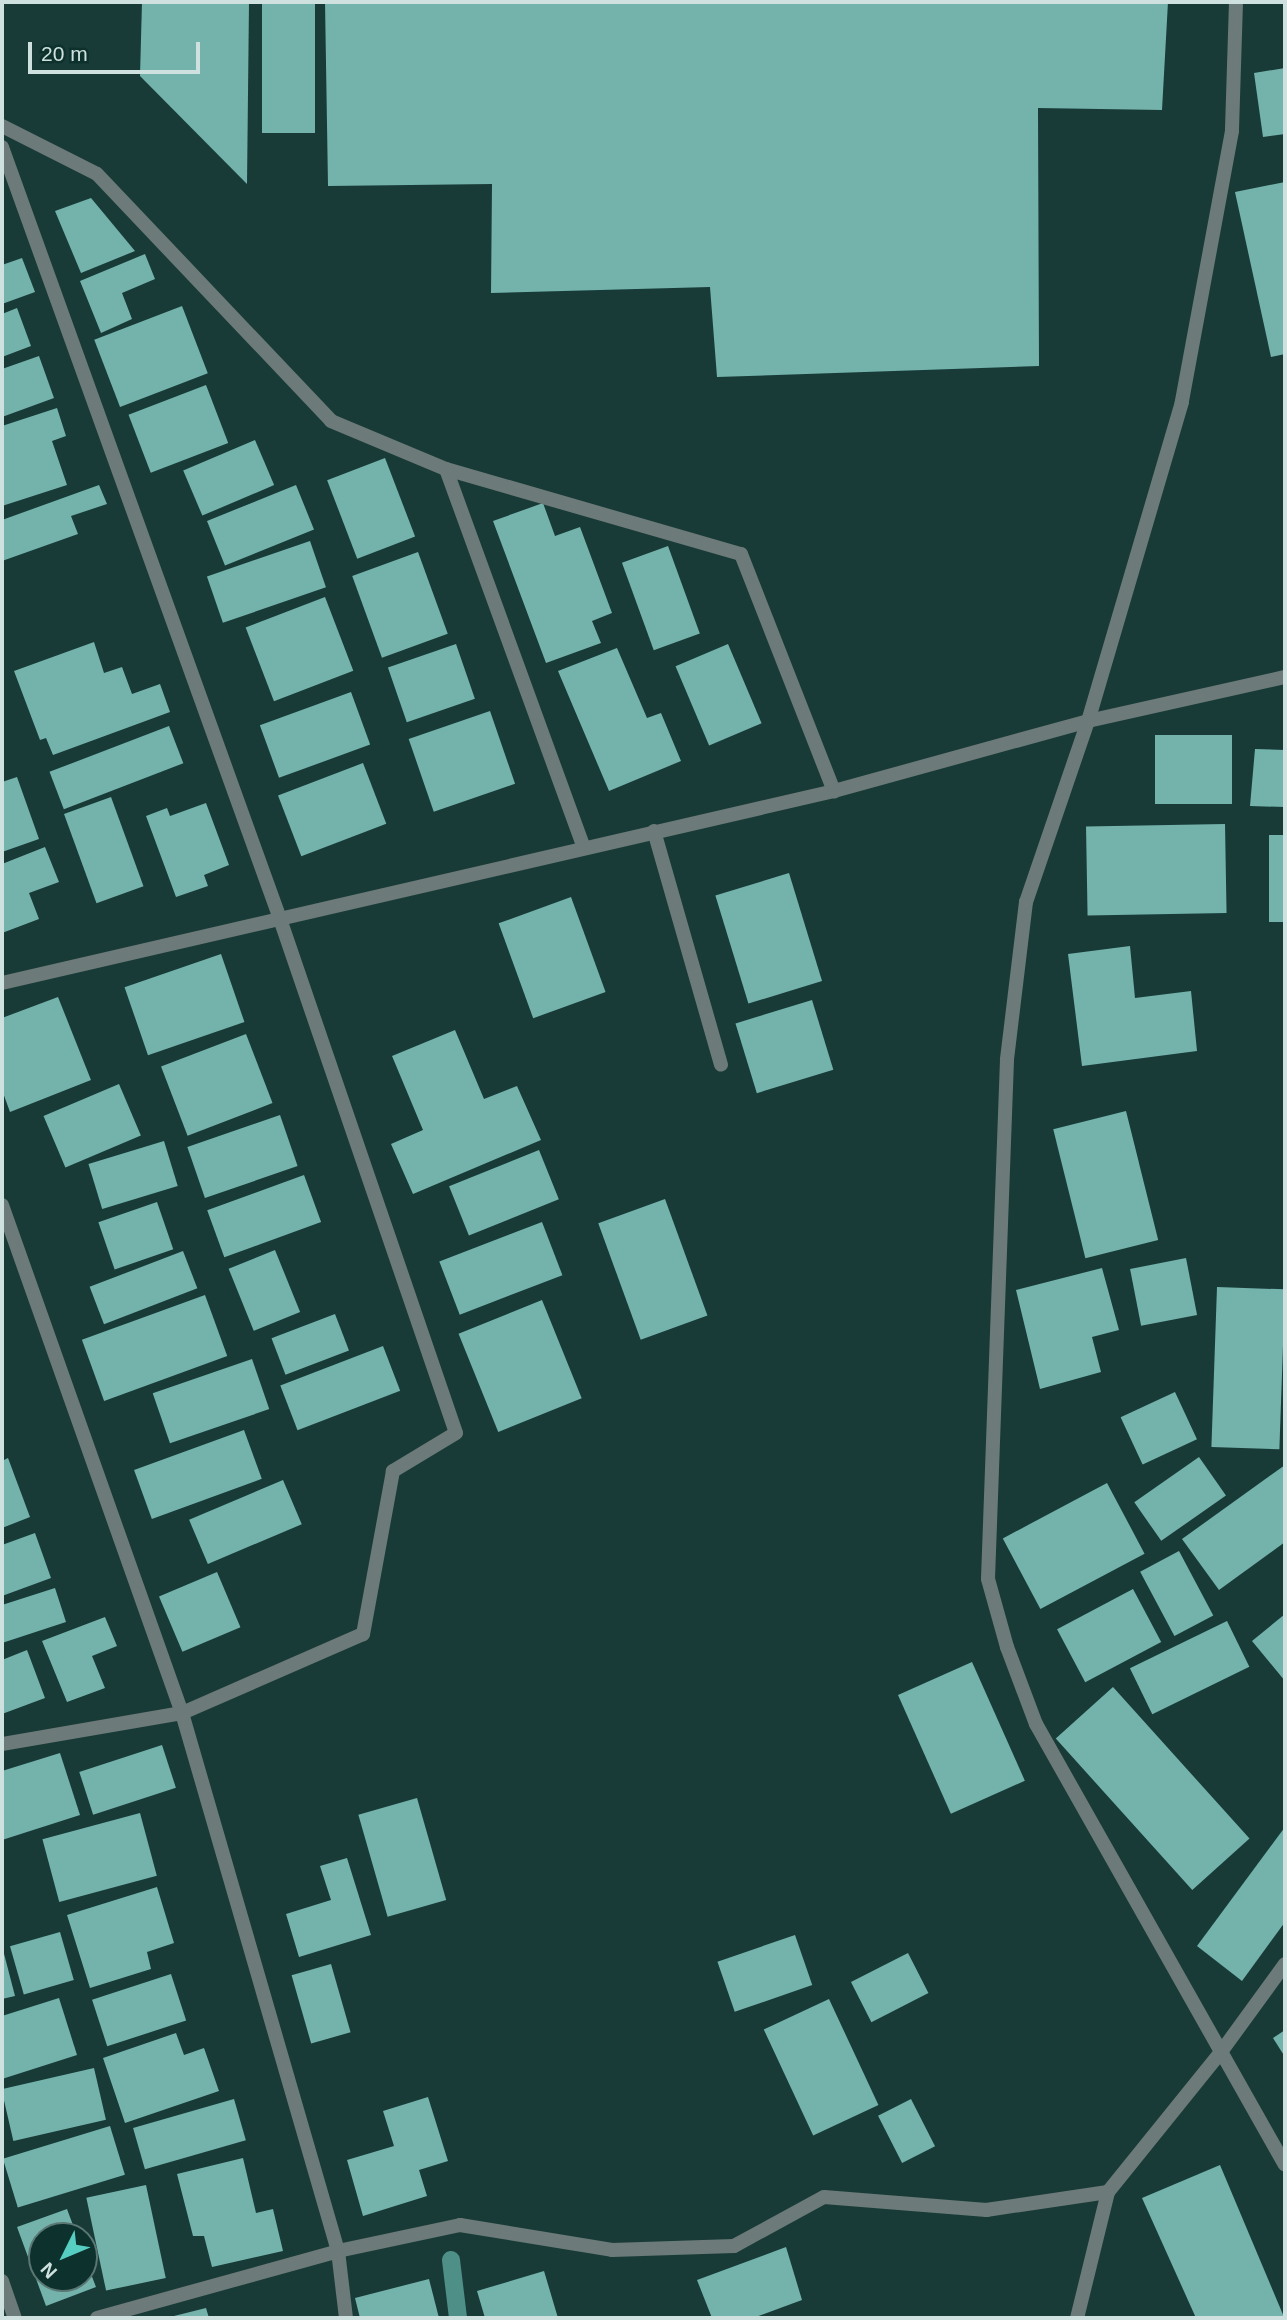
<!DOCTYPE html>
<html>
<head>
<meta charset="utf-8">
<style>
  body { margin:0 }
  #map { position:relative; width:1287px; height:2320px; overflow:hidden; background:#193b38; font-family:Arial,sans-serif }
  div>[style] { position:absolute }
  [style*='--x'] { left:calc(var(--x)*1px); top:calc(var(--y)*1px); width:calc(var(--w)*1px); rotate:calc(var(--a)*1deg) }
  .stream>* { height:18px; margin:-9px; padding:0 9px; transform-origin:9px; border-radius:9px; background:#4e8f87 }
  .building>* { inset:0; background:#73b3ac; transform-origin:0 0 }
  .minor>* { height:14px; margin:-7px; padding:0 7px; transform-origin:7px; border-radius:7px; background:#6c7b79 }
  span { translate:-50% -50%; white-space:nowrap; text-align:center; line-height:1.15; -webkit-text-stroke:7px #0d312d; paint-order:stroke }
  .frame { position:absolute; inset:0; border:4px solid #cee1de; pointer-events:none }
  .north { position:absolute; left:28px; top:2222px; width:70px; height:70px; box-sizing:border-box; background:#0d312d; border:2px solid #5a7774; border-radius:50%; rotate:227deg; font-size:19px; font-weight:700; line-height:28px; text-align:center; color:#cee1de }
  .north::after { content:''; display:block; margin:auto; width:24px; height:32px; background:#57cec2; clip-path:polygon(50% 0,100% 100%,50% 72%,0 100%) }
  .scale { position:absolute; left:28px; top:42px; width:172px; height:32px; box-sizing:border-box; border:4px solid #cee1de; border-top:0; padding-left:9px; font-size:21px; line-height:24px; white-space:nowrap; color:#cee1de; -webkit-text-stroke:5px #0d312d; paint-order:stroke }
</style>
</head>
<body>
<div id="map">
  <div class="stream">
    <div style="--x:451;--y:2260;--w:58;--a:83.1"></div>
  </div>
  <div class="building">
    <div style="clip-path:polygon(142px 2px,249px 2px,247px 184px,140px 76px)"></div>
    <div style="left:262px;top:2px;width:53px;height:131px"></div>
    <div style="clip-path:polygon(325px 2px,1168px 2px,1162px 110px,1038px 108px,1039px 366px,717px 377px,710px 287px,491px 293px,492px 184px,328px 186px)"></div>
    <div style="clip-path:polygon(1285px 68px,1285px 134px,1263px 137px,1254px 73px)"></div>
    <div style="clip-path:polygon(1285px 182px,1285px 354px,1271px 357px,1235px 192px)"></div>
    <div style="clip-path:polygon(91px 198px,135px 251px,81px 273px,55px 211px)"></div>
    <div style="clip-path:polygon(145px 254px,155px 279px,122px 293px,132px 319px,101px 333px,80px 281px)"></div>
    <div style="clip-path:polygon(22px 258px,35px 292px,2px 304px,2px 265px)"></div>
    <div style="left:182px;top:306px;width:72px;height:94px;rotate:69deg"></div>
    <div style="clip-path:polygon(17px 308px,31px 346px,2px 357px,2px 314px)"></div>
    <div style="clip-path:polygon(39px 356px,54px 398px,2px 417px,2px 369px)"></div>
    <div style="left:206px;top:385px;width:62px;height:83px;rotate:69deg"></div>
    <div style="clip-path:polygon(57px 408px,66px 436px,52px 441px,67px 485px,2px 506px,2px 426px)"></div>
    <div style="left:255px;top:440px;width:49px;height:78px;rotate:67deg"></div>
    <div style="left:385px;top:458px;width:84px;height:62px;rotate:69deg"></div>
    <div style="clip-path:polygon(99px 485px,107px 504px,71px 516px,78px 534px,2px 561px,2px 520px)"></div>
    <div style="left:296px;top:485px;width:48px;height:96px;rotate:68deg"></div>
    <div style="clip-path:polygon(543px 503px,555px 536px,580px 527px,612px 613px,592px 621px,601px 643px,546px 663px,493px 521px)"></div>
    <div style="left:310px;top:541px;width:49px;height:109px;rotate:71deg"></div>
    <div style="left:668px;top:546px;width:93px;height:49px;rotate:70deg"></div>
    <div style="left:418px;top:552px;width:87px;height:70px;rotate:70deg"></div>
    <div style="left:325px;top:597px;width:79px;height:85px;rotate:69deg"></div>
    <div style="clip-path:polygon(94px 642px,104px 673px,122px 667px,132px 694px,160px 684px,170px 712px,53px 755px,46px 738px,40px 740px,14px 671px)"></div>
    <div style="left:456px;top:644px;width:58px;height:72px;rotate:71deg"></div>
    <div style="left:728px;top:644px;width:86px;height:57px;rotate:67deg"></div>
    <div style="clip-path:polygon(617px 648px,647px 718px,661px 713px,681px 761px,609px 791px,558px 671px)"></div>
    <div style="left:351px;top:692px;width:56px;height:97px;rotate:70deg"></div>
    <div style="left:490px;top:711px;width:77px;height:86px;rotate:71deg"></div>
    <div style="left:169px;top:726px;width:40px;height:128px;rotate:69deg"></div>
    <div style="left:1155px;top:735px;width:77px;height:69px"></div>
    <div style="clip-path:polygon(1255px 749px,1285px 750px,1285px 807px,1250px 806px)"></div>
    <div style="left:363px;top:763px;width:65px;height:91px;rotate:69deg"></div>
    <div style="clip-path:polygon(17px 777px,39px 839px,2px 852px,2px 782px)"></div>
    <div style="left:111px;top:797px;width:95px;height:50px;rotate:70deg"></div>
    <div style="clip-path:polygon(206px 803px,229px 865px,204px 875px,208px 886px,176px 897px,146px 816px,167px 808px,170px 816px)"></div>
    <div style="left:1225px;top:824px;width:89px;height:139px;rotate:89deg"></div>
    <div style="left:1269px;top:835px;width:16px;height:87px"></div>
    <div style="clip-path:polygon(45px 847px,59px 882px,29px 893px,39px 919px,2px 933px,2px 864px)"></div>
    <div style="left:789px;top:873px;width:113px;height:77px;rotate:73deg"></div>
    <div style="left:571px;top:897px;width:101px;height:77px;rotate:70deg"></div>
    <div style="clip-path:polygon(1130px 946px,1135px 998px,1191px 991px,1197px 1051px,1082px 1066px,1068px 954px)"></div>
    <div style="left:221px;top:954px;width:72px;height:102px;rotate:71deg"></div>
    <div style="clip-path:polygon(58px 997px,91px 1080px,10px 1112px,2px 1090px,2px 1018px)"></div>
    <div style="left:812px;top:1000px;width:73px;height:80px;rotate:73deg"></div>
    <div style="clip-path:polygon(455px 1030px,484px 1099px,517px 1086px,541px 1140px,413px 1194px,391px 1144px,423px 1130px,392px 1056px)"></div>
    <div style="left:246px;top:1034px;width:74px;height:91px;rotate:69deg"></div>
    <div style="left:119px;top:1084px;width:56px;height:82px;rotate:67deg"></div>
    <div style="left:1126px;top:1111px;width:133px;height:75px;rotate:76deg"></div>
    <div style="left:280px;top:1115px;width:54px;height:98px;rotate:71deg"></div>
    <div style="left:164px;top:1141px;width:47px;height:79px;rotate:73deg"></div>
    <div style="left:539px;top:1150px;width:53px;height:97px;rotate:68deg"></div>
    <div style="left:304px;top:1175px;width:50px;height:103px;rotate:70deg"></div>
    <div style="left:665px;top:1199px;width:124px;height:71px;rotate:70deg"></div>
    <div style="left:157px;top:1202px;width:50px;height:62px;rotate:71deg"></div>
    <div style="left:542px;top:1222px;width:57px;height:110px;rotate:69deg"></div>
    <div style="left:275px;top:1250px;width:67px;height:50px;rotate:68deg"></div>
    <div style="left:183px;top:1251px;width:40px;height:100px;rotate:69deg"></div>
    <div style="left:1186px;top:1258px;width:58px;height:57px;rotate:79deg"></div>
    <div style="clip-path:polygon(1102px 1268px,1119px 1330px,1092px 1337px,1101px 1372px,1040px 1389px,1016px 1290px)"></div>
    <div style="left:1217px;top:1287px;width:68px;height:160px;rotate:2deg"></div>
    <div style="left:205px;top:1295px;width:65px;height:131px;rotate:70deg"></div>
    <div style="left:542px;top:1300px;width:106px;height:90px;rotate:68deg"></div>
    <div style="left:335px;top:1314px;width:39px;height:68px;rotate:69deg"></div>
    <div style="left:383px;top:1346px;width:48px;height:110px;rotate:69deg"></div>
    <div style="left:252px;top:1359px;width:53px;height:105px;rotate:71deg"></div>
    <div style="left:1175px;top:1392px;width:52px;height:60px;rotate:65deg"></div>
    <div style="left:244px;top:1430px;width:52px;height:117px;rotate:70deg"></div>
    <div style="left:1199px;top:1457px;width:47px;height:79px;rotate:55deg"></div>
    <div style="clip-path:polygon(8px 1458px,30px 1517px,2px 1528px,2px 1461px)"></div>
    <div style="clip-path:polygon(1285px 1465px,1285px 1542px,1219px 1590px,1182px 1539px)"></div>
    <div style="left:283px;top:1480px;width:48px;height:102px;rotate:67deg"></div>
    <div style="left:1107px;top:1483px;width:80px;height:118px;rotate:62deg"></div>
    <div style="clip-path:polygon(35px 1533px,51px 1578px,2px 1596px,2px 1545px)"></div>
    <div style="left:1179px;top:1551px;width:73px;height:44px;rotate:62deg"></div>
    <div style="left:217px;top:1572px;width:60px;height:63px;rotate:67deg"></div>
    <div style="clip-path:polygon(55px 1588px,66px 1622px,2px 1643px,2px 1605px)"></div>
    <div style="left:1133px;top:1589px;width:60px;height:86px;rotate:62deg"></div>
    <div style="clip-path:polygon(1285px 1614px,1285px 1681px,1252px 1641px)"></div>
    <div style="clip-path:polygon(105px 1617px,117px 1646px,92px 1656px,105px 1688px,67px 1702px,42px 1641px)"></div>
    <div style="left:1227px;top:1621px;width:51px;height:108px;rotate:64deg"></div>
    <div style="clip-path:polygon(27px 1650px,45px 1698px,2px 1714px,2px 1660px)"></div>
    <div style="left:972px;top:1662px;width:130px;height:81px;rotate:66deg"></div>
    <div style="left:1113px;top:1687px;width:204px;height:77px;rotate:48deg"></div>
    <div style="left:162px;top:1745px;width:45px;height:87px;rotate:72deg"></div>
    <div style="clip-path:polygon(60px 1753px,80px 1815px,2px 1840px,2px 1771px)"></div>
    <div style="left:417px;top:1798px;width:106px;height:61px;rotate:74deg"></div>
    <div style="left:140px;top:1813px;width:65px;height:101px;rotate:75deg"></div>
    <div style="clip-path:polygon(1285px 1827px,1285px 1922px,1242px 1981px,1197px 1946px)"></div>
    <div style="clip-path:polygon(347px 1858px,371px 1935px,299px 1957px,286px 1914px,331px 1900px,320px 1866px)"></div>
    <div style="clip-path:polygon(157px 1887px,174px 1943px,147px 1952px,151px 1969px,90px 1988px,67px 1915px)"></div>
    <div style="left:60px;top:1932px;width:50px;height:52px;rotate:74deg"></div>
    <div style="left:795px;top:1935px;width:53px;height:82px;rotate:71deg"></div>
    <div style="clip-path:polygon(2px 1946px,15px 1996px,2px 1999px)"></div>
    <div style="left:908px;top:1953px;width:45px;height:64px;rotate:63deg"></div>
    <div style="left:331px;top:1964px;width:71px;height:41px;rotate:74deg"></div>
    <div style="left:171px;top:1974px;width:49px;height:83px;rotate:72deg"></div>
    <div style="clip-path:polygon(59px 1998px,77px 2055px,2px 2079px,2px 2016px)"></div>
    <div style="left:829px;top:1999px;width:117px;height:72px;rotate:65deg"></div>
    <div style="clip-path:polygon(1285px 2030px,1285px 2057px,1273px 2038px)"></div>
    <div style="clip-path:polygon(176px 2033px,184px 2055px,204px 2048px,219px 2091px,125px 2123px,103px 2058px)"></div>
    <div style="left:94px;top:2068px;width:53px;height:95px;rotate:77deg"></div>
    <div style="clip-path:polygon(428px 2097px,448px 2161px,419px 2170px,427px 2196px,363px 2216px,347px 2160px,394px 2146px,383px 2111px)"></div>
    <div style="left:234px;top:2099px;width:43px;height:105px;rotate:74deg"></div>
    <div style="left:911px;top:2099px;width:53px;height:37px;rotate:63deg"></div>
    <div style="left:110px;top:2126px;width:51px;height:112px;rotate:73deg"></div>
    <div style="clip-path:polygon(243px 2158px,256px 2213px,273px 2209px,283px 2251px,212px 2267px,204px 2236px,193px 2236px,177px 2174px)"></div>
    <div style="clip-path:polygon(1220px 2165px,1284px 2317px,1281px 2318px,1196px 2318px,1142px 2198px)"></div>
    <div style="left:146px;top:2185px;width:95px;height:61px;rotate:78deg"></div>
    <div style="clip-path:polygon(67px 2209px,77px 2236px,42px 2236px,42px 2278px,84px 2278px,84px 2256px,96px 2287px,46px 2306px,17px 2227px)"></div>
    <div style="clip-path:polygon(786px 2247px,802px 2300px,753px 2318px,712px 2318px,697px 2280px)"></div>
    <div style="clip-path:polygon(544px 2271px,558px 2318px,485px 2318px,477px 2291px)"></div>
    <div style="clip-path:polygon(429px 2279px,439px 2318px,360px 2318px,355px 2298px)"></div>
    <div style="clip-path:polygon(206px 2308px,209px 2318px,171px 2318px,170px 2317px)"></div>
  </div>
  <div class="minor">
    <div style="--x:1236;--y:2;--w:129;--a:91.8"></div>
    <div style="--x:1232;--y:131;--w:276;--a:100.5"></div>
    <div style="--x:1182;--y:402;--w:333;--a:106.4"></div>
    <div style="--x:1088;--y:721;--w:191;--a:108.9"></div>
    <div style="--x:1026;--y:902;--w:159;--a:96.9"></div>
    <div style="--x:1007;--y:1060;--w:519;--a:92.1"></div>
    <div style="--x:988;--y:1579;--w:71;--a:74.4"></div>
    <div style="--x:1007;--y:1647;--w:82;--a:69.4"></div>
    <div style="--x:1036;--y:1724;--w:506;--a:60.55"></div>
    <div style="--x:2;--y:126;--w:106;--a:26.8"></div>
    <div style="--x:97;--y:174;--w:340;--a:46.5"></div>
    <div style="--x:331;--y:421;--w:125;--a:22.7"></div>
    <div style="--x:446;--y:469;--w:307;--a:16.1"></div>
    <div style="--x:741;--y:554;--w:255;--a:68.6"></div>
    <div style="--x:2;--y:147;--w:817;--a:70.19"></div>
    <div style="--x:279;--y:916;--w:546;--a:71.1"></div>
    <div style="--x:456;--y:1433;--w:74;--a:148.9"></div>
    <div style="--x:393;--y:1471;--w:166;--a:100.4"></div>
    <div style="--x:363;--y:1634;--w:197;--a:156.4"></div>
    <div style="--x:182;--y:1713;--w:183;--a:170.2"></div>
    <div style="--x:446;--y:469;--w:403;--a:70"></div>
    <div style="--x:654;--y:831;--w:243;--a:74"></div>
    <div style="--x:2;--y:983;--w:854;--a:-12.99"></div>
    <div style="--x:834;--y:791;--w:263;--a:-15.4"></div>
    <div style="--x:1088;--y:721;--w:202;--a:-12.6"></div>
    <div style="--x:2;--y:1205;--w:539;--a:70.49"></div>
    <div style="--x:182;--y:1713;--w:560;--a:73.83"></div>
    <div style="--x:338;--y:2251;--w:67;--a:83.2"></div>
    <div style="--x:1108;--y:2192;--w:180;--a:-51.1"></div>
    <div style="--x:1221;--y:2052;--w:109;--a:-54"></div>
    <div style="--x:2;--y:2281;--w:39;--a:71"></div>
    <div style="--x:97;--y:2318;--w:250;--a:-15.5"></div>
    <div style="--x:338;--y:2251;--w:125;--a:-12"></div>
    <div style="--x:460;--y:2225;--w:154;--a:9.3"></div>
    <div style="--x:612;--y:2250;--w:122;--a:-1.9"></div>
    <div style="--x:734;--y:2246;--w:102;--a:-28.6"></div>
    <div style="--x:824;--y:2197;--w:163;--a:4.6"></div>
    <div style="--x:986;--y:2210;--w:123;--a:-8.4"></div>
    <div style="--x:1108;--y:2192;--w:130;--a:103.8"></div>
  </div>
  <div class="frame"></div>
  <div class="north">N</div>
  <div class="scale">20 m</div>
</div>
</body>
</html>
